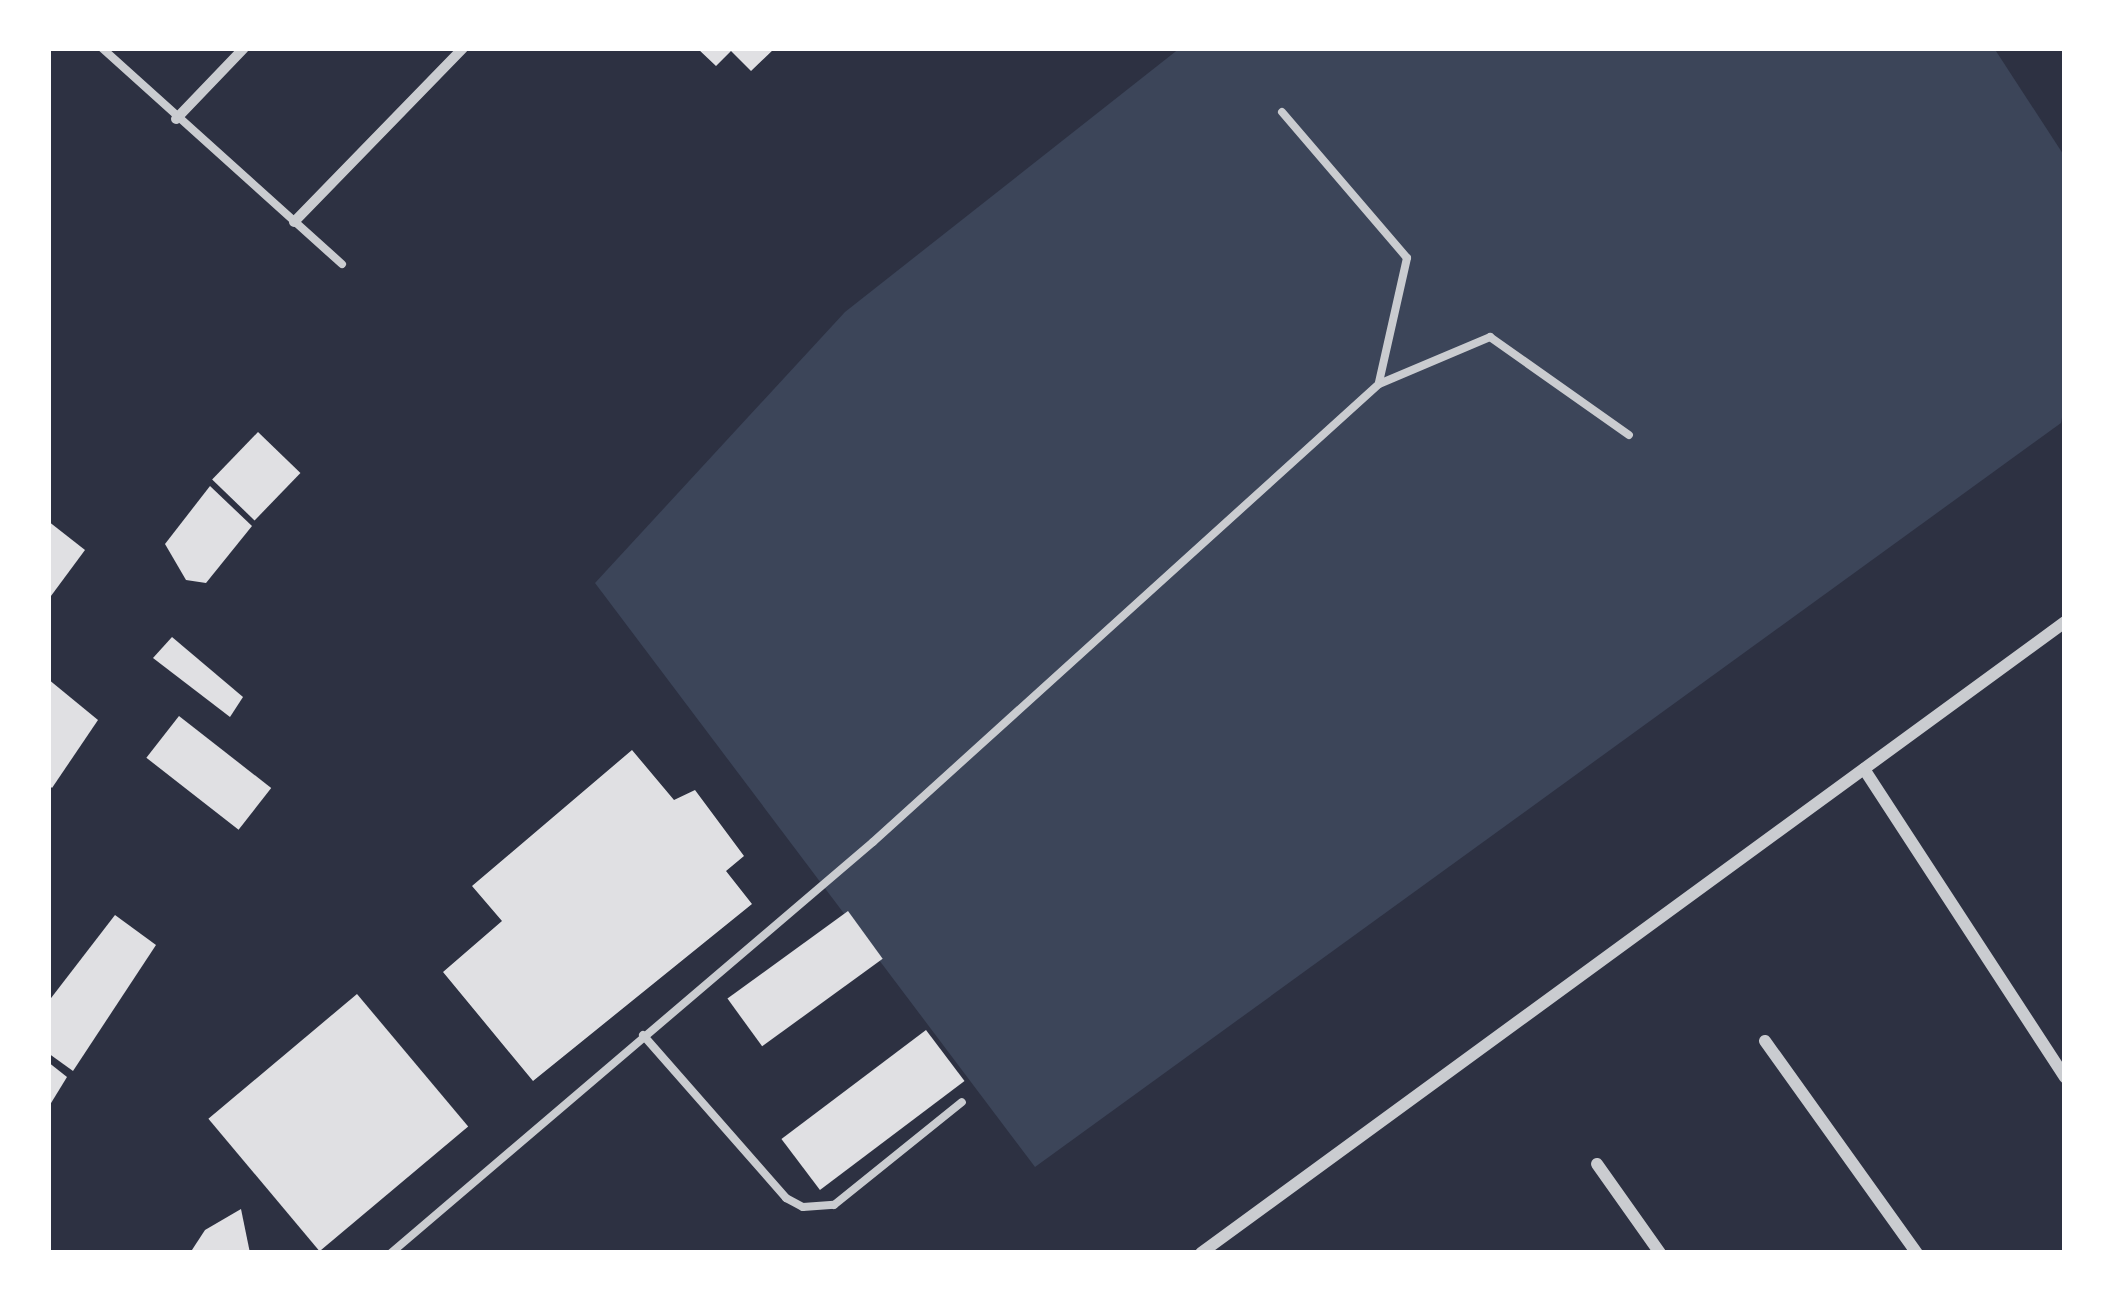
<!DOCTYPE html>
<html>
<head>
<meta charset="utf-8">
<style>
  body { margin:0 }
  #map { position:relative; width:2113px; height:1301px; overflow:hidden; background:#2d3142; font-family:"Varela Round",sans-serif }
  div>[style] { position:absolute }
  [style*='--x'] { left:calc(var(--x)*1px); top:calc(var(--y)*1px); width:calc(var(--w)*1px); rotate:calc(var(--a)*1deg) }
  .green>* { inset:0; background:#3c4559 }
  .building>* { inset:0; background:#e0e0e3; transform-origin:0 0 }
  .service>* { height:8px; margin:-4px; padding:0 4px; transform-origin:4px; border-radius:4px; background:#caccd0 }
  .pedestrian>* { height:10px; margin:-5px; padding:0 5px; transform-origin:5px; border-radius:5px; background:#caccd0 }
  .minor>* { height:12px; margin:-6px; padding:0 6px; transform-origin:6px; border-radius:6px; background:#caccd0 }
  span { translate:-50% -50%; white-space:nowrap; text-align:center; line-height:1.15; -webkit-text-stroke:10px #fff; paint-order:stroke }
  .frame { position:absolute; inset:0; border:51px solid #fff; pointer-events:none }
</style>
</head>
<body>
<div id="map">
  <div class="green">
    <div style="clip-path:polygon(1180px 48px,1994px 48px,2065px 157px,2065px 401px,2061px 423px,1035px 1167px,595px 583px,845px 312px)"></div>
  </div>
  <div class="building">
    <div style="clip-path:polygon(697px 48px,775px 48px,751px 71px,731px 51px,716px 66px)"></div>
    <div style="left:258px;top:432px;width:59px;height:66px;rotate:44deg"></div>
    <div style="clip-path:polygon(210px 486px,252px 526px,206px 583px,186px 580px,165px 544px)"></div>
    <div style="clip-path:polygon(48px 521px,85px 550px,48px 600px)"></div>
    <div style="clip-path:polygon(172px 637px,243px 697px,230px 717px,153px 658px)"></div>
    <div style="clip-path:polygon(48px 679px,98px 720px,52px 788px,48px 784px)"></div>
    <div style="left:179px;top:716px;width:117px;height:53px;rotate:38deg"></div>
    <div style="clip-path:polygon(632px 750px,674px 800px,695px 790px,744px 856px,726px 871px,752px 904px,533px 1081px,443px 972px,502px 921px,472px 886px)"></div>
    <div style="left:848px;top:911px;width:59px;height:149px;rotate:54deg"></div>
    <div style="clip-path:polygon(115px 915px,156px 945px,73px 1071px,48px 1053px,48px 1002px)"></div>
    <div style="left:357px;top:994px;width:173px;height:194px;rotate:50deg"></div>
    <div style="left:926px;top:1030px;width:64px;height:181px;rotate:53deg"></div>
    <div style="clip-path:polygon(48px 1062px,67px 1077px,48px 1108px)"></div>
    <div style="clip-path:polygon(241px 1209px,250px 1253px,190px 1253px,205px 1230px)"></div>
  </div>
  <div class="service">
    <div style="--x:102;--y:48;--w:323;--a:42"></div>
    <div style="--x:1282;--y:112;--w:192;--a:49.4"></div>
    <div style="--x:1407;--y:258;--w:127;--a:102.7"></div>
    <div style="--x:643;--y:1035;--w:217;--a:48.7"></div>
    <div style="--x:786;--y:1198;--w:19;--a:28"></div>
    <div style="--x:803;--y:1207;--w:31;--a:-4"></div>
    <div style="--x:834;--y:1205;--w:164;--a:-38.8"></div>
    <div style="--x:391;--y:1253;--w:633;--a:-40.45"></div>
    <div style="--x:873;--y:842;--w:682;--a:-42.15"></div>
    <div style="--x:1379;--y:384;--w:121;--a:-22.9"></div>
    <div style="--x:1490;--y:337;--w:170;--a:35.2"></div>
  </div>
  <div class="pedestrian">
    <div style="--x:176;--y:119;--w:98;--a:-46.2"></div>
    <div style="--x:294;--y:222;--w:243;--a:-45.8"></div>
  </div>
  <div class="minor">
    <div style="--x:1864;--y:769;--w:368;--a:56.9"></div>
    <div style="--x:1765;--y:1041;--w:261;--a:54.4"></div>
    <div style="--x:1597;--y:1164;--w:109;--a:54.7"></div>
    <div style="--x:1201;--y:1253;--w:1070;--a:-36.14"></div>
  </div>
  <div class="frame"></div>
</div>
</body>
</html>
